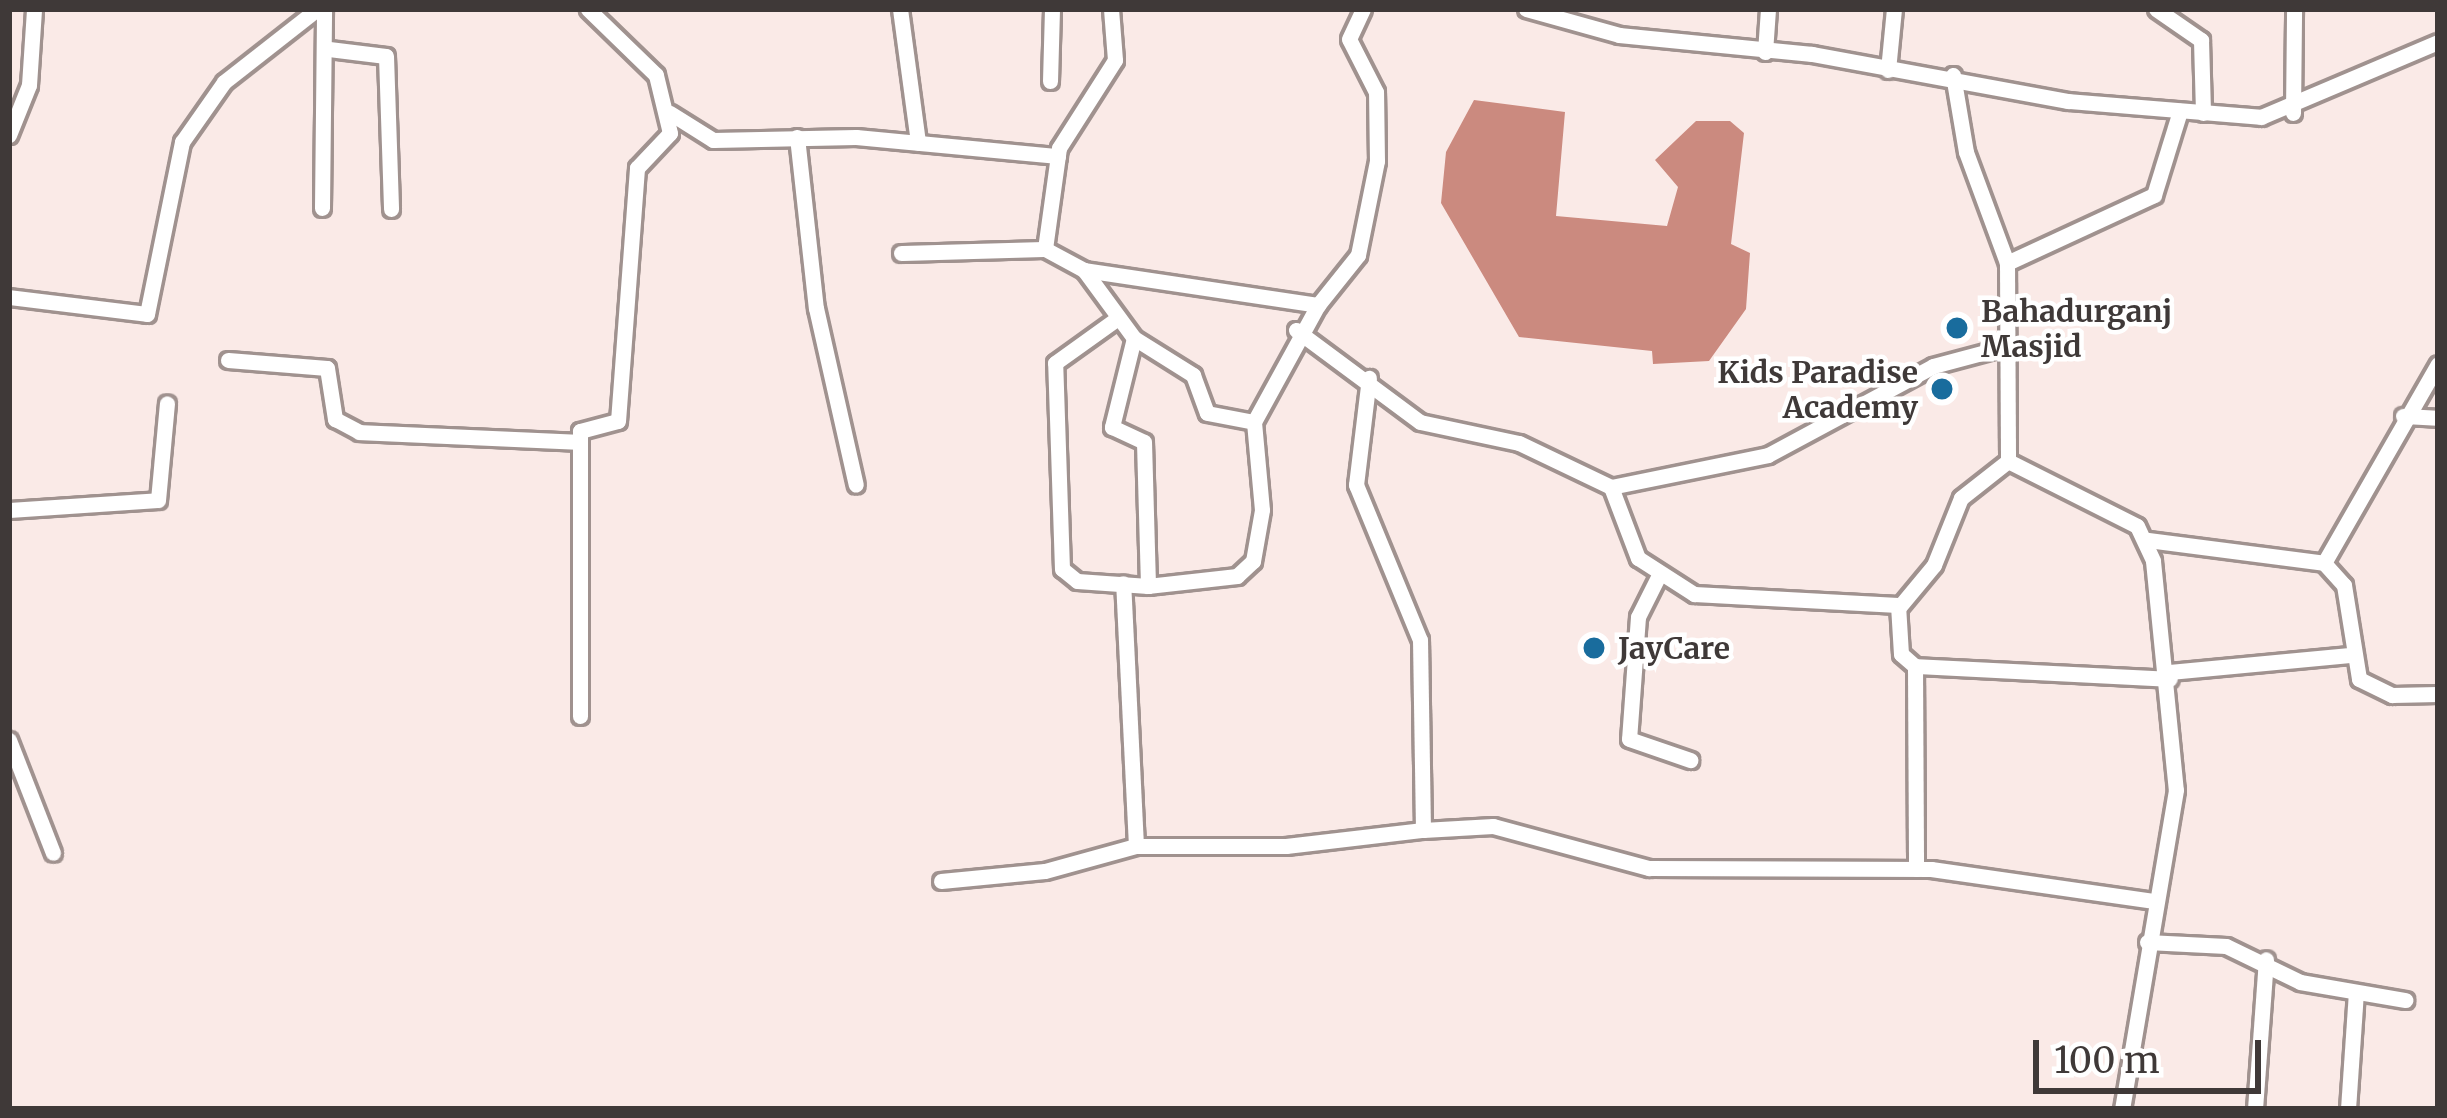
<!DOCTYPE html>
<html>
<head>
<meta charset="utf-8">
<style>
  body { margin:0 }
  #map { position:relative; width:2447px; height:1118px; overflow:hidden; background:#faeae7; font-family:Merriweather,serif }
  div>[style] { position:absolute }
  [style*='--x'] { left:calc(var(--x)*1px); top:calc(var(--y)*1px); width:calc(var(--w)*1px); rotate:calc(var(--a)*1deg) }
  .water>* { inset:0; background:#cb8a7f }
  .roads { filter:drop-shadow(3px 0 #a0928f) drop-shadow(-3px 0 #a0928f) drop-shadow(0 3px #a0928f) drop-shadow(0 -3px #a0928f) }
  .minor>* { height:15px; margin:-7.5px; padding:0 7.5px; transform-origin:7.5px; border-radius:7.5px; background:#fff }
  .dots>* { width:33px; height:33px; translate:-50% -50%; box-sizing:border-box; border:6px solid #fff; border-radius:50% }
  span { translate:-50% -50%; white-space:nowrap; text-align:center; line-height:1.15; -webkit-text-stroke:9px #fff; paint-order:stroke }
  .poi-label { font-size:30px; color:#3f3938; font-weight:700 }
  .left { translate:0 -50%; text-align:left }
  .right { translate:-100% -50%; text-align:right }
  .frame { position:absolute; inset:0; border:12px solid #3f3938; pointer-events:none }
  .scale { position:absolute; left:2033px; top:1040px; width:228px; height:54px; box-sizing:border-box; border:6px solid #3f3938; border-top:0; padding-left:15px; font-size:36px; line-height:42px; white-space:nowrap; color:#3f3938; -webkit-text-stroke:9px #fff; paint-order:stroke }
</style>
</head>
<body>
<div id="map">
  <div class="water">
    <div style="clip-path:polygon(1474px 100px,1565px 112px,1556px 216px,1667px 226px,1678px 187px,1655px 160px,1696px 121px,1730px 121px,1744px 133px,1731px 244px,1750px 253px,1746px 309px,1709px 361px,1653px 364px,1652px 351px,1519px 337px,1441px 203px,1446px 152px)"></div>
  </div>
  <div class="roads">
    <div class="minor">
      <div style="--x:900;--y:9;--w:135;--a:82.3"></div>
      <div style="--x:1111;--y:9;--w:51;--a:85.5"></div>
      <div style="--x:1115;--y:60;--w:104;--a:122.5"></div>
      <div style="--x:1059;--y:148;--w:102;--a:97.9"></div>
      <div style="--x:1045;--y:249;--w:44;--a:28.3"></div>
      <div style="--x:1084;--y:270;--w:84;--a:53.7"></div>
      <div style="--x:1134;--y:338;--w:70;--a:32.1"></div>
      <div style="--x:1193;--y:375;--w:40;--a:69.8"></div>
      <div style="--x:1207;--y:413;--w:48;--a:10.8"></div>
      <div style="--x:1254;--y:422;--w:88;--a:84.8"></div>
      <div style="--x:1262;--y:510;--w:52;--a:100"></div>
      <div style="--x:1253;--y:561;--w:22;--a:137"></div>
      <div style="--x:1237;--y:576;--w:90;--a:173.6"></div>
      <div style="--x:1148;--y:586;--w:71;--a:-176"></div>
      <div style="--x:1077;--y:581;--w:19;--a:-141"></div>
      <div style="--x:1062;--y:569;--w:206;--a:-91.9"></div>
      <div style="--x:1055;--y:363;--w:74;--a:-35.6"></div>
      <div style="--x:1526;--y:9;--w:97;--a:15.6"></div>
      <div style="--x:1619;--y:35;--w:194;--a:5.6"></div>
      <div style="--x:1812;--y:54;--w:260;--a:10.4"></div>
      <div style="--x:2068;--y:101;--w:194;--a:4.7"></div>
      <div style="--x:2261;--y:117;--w:192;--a:-23"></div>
      <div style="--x:2156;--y:9;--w:55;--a:34.6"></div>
      <div style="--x:2201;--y:40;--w:73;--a:88.4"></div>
      <div style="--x:329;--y:49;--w:57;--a:7"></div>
      <div style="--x:386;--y:56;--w:153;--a:88.1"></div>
      <div style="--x:1765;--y:52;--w:43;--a:-86"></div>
      <div style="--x:1888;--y:70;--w:61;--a:-84.4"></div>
      <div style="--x:1953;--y:75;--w:78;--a:80.4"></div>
      <div style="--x:1966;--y:152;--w:118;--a:69.7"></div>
      <div style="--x:2007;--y:263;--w:198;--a:89.7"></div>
      <div style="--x:2008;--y:461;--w:144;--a:26.7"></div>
      <div style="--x:2137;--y:526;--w:38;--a:65"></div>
      <div style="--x:2153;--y:561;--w:230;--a:84.3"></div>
      <div style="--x:2176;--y:790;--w:324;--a:99.6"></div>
      <div style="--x:1050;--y:81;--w:72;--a:-88.4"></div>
      <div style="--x:670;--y:113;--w:51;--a:32.1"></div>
      <div style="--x:713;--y:140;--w:143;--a:-1.2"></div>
      <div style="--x:856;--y:137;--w:203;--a:5.4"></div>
      <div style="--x:2293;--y:113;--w:104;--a:-89.4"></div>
      <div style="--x:9;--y:135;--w:54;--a:-68.2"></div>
      <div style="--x:29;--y:85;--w:76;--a:-86.2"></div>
      <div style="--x:797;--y:137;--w:172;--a:83.7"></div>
      <div style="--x:816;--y:308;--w:181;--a:77.3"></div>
      <div style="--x:322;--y:208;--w:199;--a:-89.4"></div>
      <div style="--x:901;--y:253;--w:144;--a:-1.6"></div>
      <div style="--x:2007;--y:263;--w:162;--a:-24.8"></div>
      <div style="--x:2154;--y:195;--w:88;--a:-72.8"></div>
      <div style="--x:1084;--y:270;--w:237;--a:8.5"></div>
      <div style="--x:1318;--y:305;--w:133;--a:118.7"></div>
      <div style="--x:9;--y:297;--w:139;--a:7"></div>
      <div style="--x:147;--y:314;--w:176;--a:-78.5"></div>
      <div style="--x:182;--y:142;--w:73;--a:-55"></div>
      <div style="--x:224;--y:82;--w:118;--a:-38.1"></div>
      <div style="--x:1318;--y:305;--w:64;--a:-51.3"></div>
      <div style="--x:1358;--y:255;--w:96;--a:-78.6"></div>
      <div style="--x:1377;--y:161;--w:69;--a:-90.8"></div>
      <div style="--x:1376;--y:92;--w:59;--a:-117"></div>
      <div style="--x:1349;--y:39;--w:33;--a:-65"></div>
      <div style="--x:1296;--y:330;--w:154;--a:36.6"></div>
      <div style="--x:1420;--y:422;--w:101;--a:12"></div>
      <div style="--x:1519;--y:443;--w:102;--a:25.6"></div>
      <div style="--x:1611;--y:487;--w:76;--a:69.2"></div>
      <div style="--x:1638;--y:558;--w:67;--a:32.7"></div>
      <div style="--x:1694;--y:594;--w:204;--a:3.1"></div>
      <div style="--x:1898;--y:605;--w:49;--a:86.5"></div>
      <div style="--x:1901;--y:654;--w:18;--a:41"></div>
      <div style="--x:1915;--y:666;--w:255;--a:2.9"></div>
      <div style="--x:1134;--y:338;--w:92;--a:103.9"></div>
      <div style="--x:1112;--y:427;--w:35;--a:25"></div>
      <div style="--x:1144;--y:442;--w:144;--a:88.4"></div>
      <div style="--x:228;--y:360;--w:99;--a:4.6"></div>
      <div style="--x:327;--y:368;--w:52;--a:81.1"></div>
      <div style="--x:335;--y:419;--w:27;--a:28"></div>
      <div style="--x:359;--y:432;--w:221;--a:2.6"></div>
      <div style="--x:2403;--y:416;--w:35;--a:3"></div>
      <div style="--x:1611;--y:487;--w:160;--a:-11.5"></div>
      <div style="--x:1768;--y:455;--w:187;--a:-28.3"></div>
      <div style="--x:1933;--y:366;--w:69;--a:-15"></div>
      <div style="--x:9;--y:510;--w:149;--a:-3.8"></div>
      <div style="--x:158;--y:500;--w:97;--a:-84.7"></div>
      <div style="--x:2148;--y:540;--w:177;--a:7.4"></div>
      <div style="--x:2324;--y:563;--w:30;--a:48"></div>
      <div style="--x:2344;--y:585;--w:95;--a:80.9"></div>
      <div style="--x:2359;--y:679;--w:37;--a:26"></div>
      <div style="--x:2392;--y:695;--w:46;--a:-1.2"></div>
      <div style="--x:2324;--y:563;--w:229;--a:-60.2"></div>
      <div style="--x:1658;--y:577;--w:45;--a:116.6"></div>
      <div style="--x:1638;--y:617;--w:122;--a:94.2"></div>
      <div style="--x:1629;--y:739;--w:65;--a:19"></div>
      <div style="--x:1900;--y:606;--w:53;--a:-50.3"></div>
      <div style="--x:1934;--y:565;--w:72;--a:-68.1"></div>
      <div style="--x:1961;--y:498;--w:60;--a:-38.2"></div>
      <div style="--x:1915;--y:666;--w:203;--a:89.7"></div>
      <div style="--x:2169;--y:672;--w:182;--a:-5.4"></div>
      <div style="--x:580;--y:716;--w:285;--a:-90"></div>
      <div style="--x:580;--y:431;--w:39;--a:-15"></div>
      <div style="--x:618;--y:421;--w:254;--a:-85.7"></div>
      <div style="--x:637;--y:168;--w:48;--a:-46.7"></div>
      <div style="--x:670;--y:133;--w:60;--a:-103.6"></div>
      <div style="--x:656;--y:75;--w:95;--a:-135.9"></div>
      <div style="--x:9;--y:740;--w:121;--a:68.7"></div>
      <div style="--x:1423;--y:830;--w:70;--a:-3.3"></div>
      <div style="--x:1493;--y:826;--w:162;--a:15.1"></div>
      <div style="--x:1649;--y:868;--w:282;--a:0.2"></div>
      <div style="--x:1931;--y:869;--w:224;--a:8.2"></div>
      <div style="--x:1136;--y:846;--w:150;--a:0"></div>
      <div style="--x:1286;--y:846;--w:138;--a:-6.7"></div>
      <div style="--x:1423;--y:830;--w:190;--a:-90.9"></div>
      <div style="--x:1420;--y:640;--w:168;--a:-112.4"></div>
      <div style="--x:1356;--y:485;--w:108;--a:-83.1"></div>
      <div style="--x:941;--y:881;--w:104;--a:-5.5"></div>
      <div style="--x:1045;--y:871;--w:94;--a:-15.4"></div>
      <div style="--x:1136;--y:846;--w:263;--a:-92.8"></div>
      <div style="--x:2147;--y:942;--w:79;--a:2.9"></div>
      <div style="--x:2226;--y:946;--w:82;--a:25.9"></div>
      <div style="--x:2300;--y:982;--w:107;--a:9.7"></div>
      <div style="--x:2255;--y:1109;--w:150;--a:-85.8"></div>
      <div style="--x:2348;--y:1109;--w:116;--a:-86.1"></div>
    </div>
  </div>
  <div class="dots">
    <div style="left:1957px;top:328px;background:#196c9d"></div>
    <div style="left:1942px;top:389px;background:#196c9d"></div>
    <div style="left:1594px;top:648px;background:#196c9d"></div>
  </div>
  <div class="poi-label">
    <span class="left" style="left:1981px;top:328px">Bahadurganj<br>Masjid</span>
    <span class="right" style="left:1918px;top:389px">Kids Paradise<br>Academy</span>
    <span class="left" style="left:1618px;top:648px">JayCare</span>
  </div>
  <div class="frame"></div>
  <div class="scale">100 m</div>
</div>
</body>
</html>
